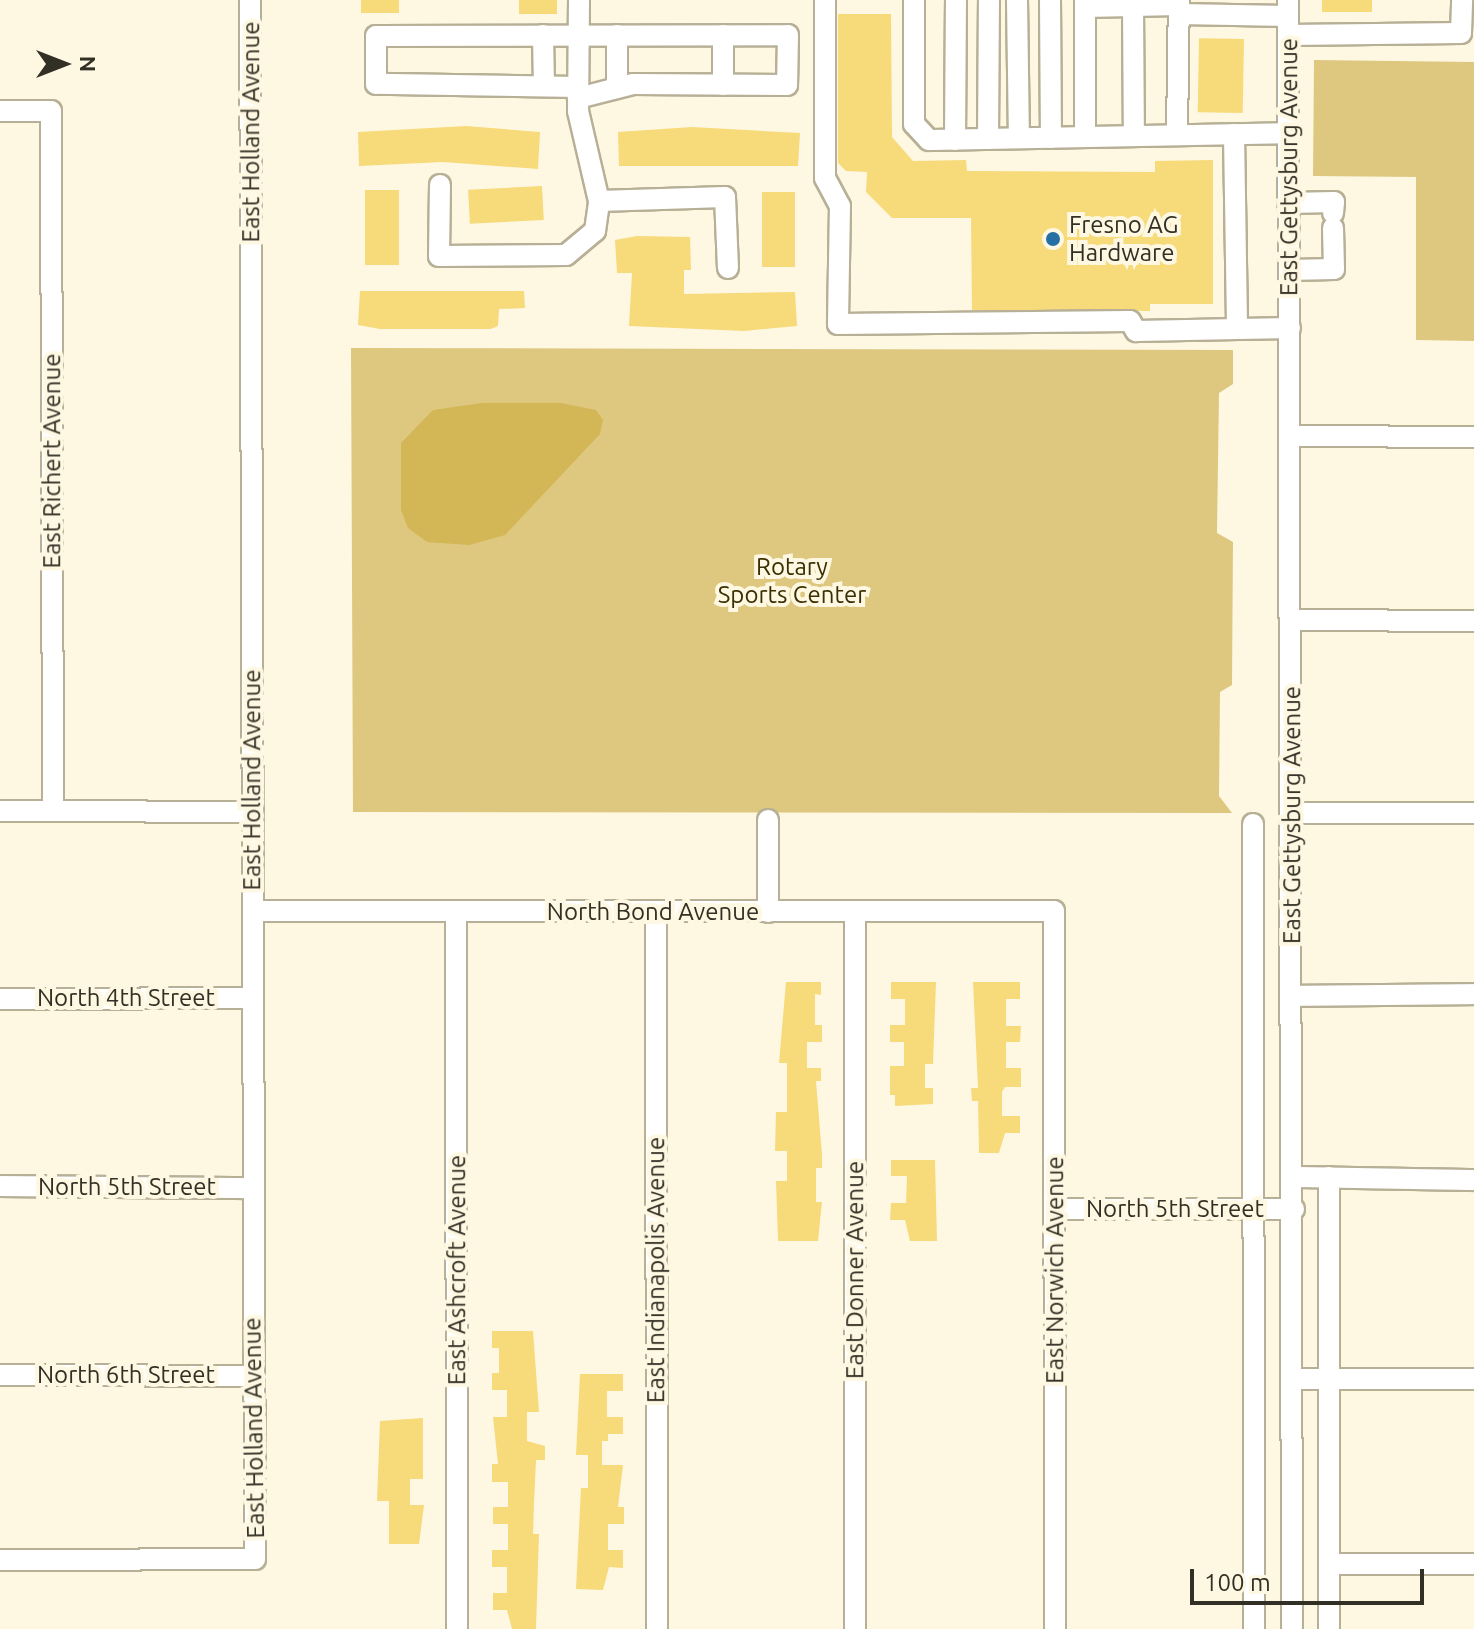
<!DOCTYPE html>
<html>
<head>
<meta charset="utf-8">
<style>
  body { margin:0 }
  #map { position:relative; width:1474px; height:1629px; overflow:hidden; background:#fef8e2; font-family:Ubuntu,sans-serif }
  div>[style] { position:absolute }
  [style*='--x'] { left:calc(var(--x)*1px); top:calc(var(--y)*1px); width:calc(var(--w)*1px); rotate:calc(var(--a)*1deg) }
  .green>* { inset:0; background:#dec880 }
  .water>* { inset:0; background:#d3b655 }
  .building>* { inset:0; background:#f7da7a; transform-origin:0 0 }
  .roads { filter:drop-shadow(2px 0 #b7b096) drop-shadow(-2px 0 #b7b096) drop-shadow(0 2px #b7b096) drop-shadow(0 -2px #b7b096) }
  .minor>* { height:20px; margin:-10px; padding:0 10px; transform-origin:10px; border-radius:10px; background:#fff }
  .dots>* { width:22px; height:22px; translate:-50% -50%; box-sizing:border-box; border:4px solid #fef8e2; border-radius:50% }
  span { translate:-50% -50%; white-space:nowrap; text-align:center; line-height:1.15; -webkit-text-stroke:8px #fef8e2; paint-order:stroke }
  .street-label { font-size:24px; color:#322f25 }
  .poi-label { font-size:24px; color:#322f25 }
  .left { translate:0 -50%; text-align:left }
  .park-label { font-size:24px; color:#3a2f03 }
  .north { position:absolute; left:24px; top:24px; width:80px; height:80px; -webkit-text-stroke:6px #fef8e2; paint-order:stroke; rotate:90deg; font-size:22px; font-weight:700; line-height:32px; text-align:center; color:#322f25 }
  .north::after { content:''; display:block; margin:auto; width:28px; height:36px; background:#322f25; clip-path:polygon(50% 0,100% 100%,50% 72%,0 100%) }
  .scale { position:absolute; left:1190px; top:1569px; width:234px; height:36px; box-sizing:border-box; border:4px solid #322f25; border-top:0; padding-left:10px; font-size:24px; line-height:28px; white-space:nowrap; color:#322f25; -webkit-text-stroke:6px #fef8e2; paint-order:stroke }
</style>
</head>
<body>
<div id="map">
  <div class="green">
    <div style="clip-path:polygon(1314px 60px,1474px 62px,1474px 341px,1416px 340px,1416px 177px,1313px 176px)"></div>
    <div style="clip-path:polygon(351px 348px,1233px 350px,1233px 384px,1219px 393px,1217px 533px,1233px 542px,1232px 685px,1220px 692px,1219px 796px,1232px 813px,353px 812px)"></div>
  </div>
  <div class="water">
    <div style="clip-path:polygon(482px 403px,561px 403px,596px 410px,603px 420px,600px 434px,505px 535px,469px 545px,427px 542px,408px 528px,401px 510px,401px 443px,433px 410px)"></div>
  </div>
  <div class="building">
    <div style="left:361px;top:0;width:38px;height:13px"></div>
    <div style="left:519px;top:0;width:38px;height:14px"></div>
    <div style="left:1322px;top:0;width:50px;height:12px"></div>
    <div style="clip-path:polygon(838px 14px,891px 14px,892px 137px,913px 161px,966px 160px,967px 171px,1155px 172px,1155px 161px,1213px 160px,1213px 304px,1150px 304px,1150px 311px,972px 310px,971px 218px,892px 218px,866px 192px,867px 172px,846px 171px,838px 163px)"></div>
    <div style="left:1244px;top:39px;width:74px;height:45px;rotate:91deg"></div>
    <div style="clip-path:polygon(466px 126px,540px 132px,538px 169px,443px 162px,359px 166px,358px 132px)"></div>
    <div style="clip-path:polygon(692px 127px,800px 133px,798px 166px,619px 166px,618px 132px)"></div>
    <div style="left:542px;top:186px;width:34px;height:74px;rotate:87deg"></div>
    <div style="left:365px;top:190px;width:34px;height:75px"></div>
    <div style="left:762px;top:192px;width:33px;height:75px"></div>
    <div style="clip-path:polygon(637px 236px,690px 237px,691px 270px,684px 270px,684px 294px,795px 292px,797px 326px,744px 331px,629px 326px,632px 273px,617px 273px,615px 240px)"></div>
    <div style="clip-path:polygon(360px 291px,524px 291px,525px 308px,499px 309px,498px 326px,491px 329px,380px 329px,358px 325px)"></div>
    <div style="clip-path:polygon(786px 982px,821px 982px,821px 995px,815px 994px,815px 1025px,822px 1025px,822px 1042px,807px 1042px,807px 1068px,821px 1068px,821px 1081px,816px 1081px,822px 1155px,822px 1168px,816px 1168px,816px 1202px,822px 1202px,818px 1241px,778px 1241px,776px 1181px,787px 1181px,787px 1151px,775px 1151px,776px 1112px,787px 1112px,787px 1063px,779px 1063px)"></div>
    <div style="clip-path:polygon(891px 982px,936px 982px,933px 1064px,925px 1064px,925px 1088px,933px 1088px,933px 1104px,895px 1106px,895px 1095px,890px 1095px,890px 1066px,904px 1066px,904px 1042px,890px 1042px,890px 1025px,905px 1025px,905px 999px,891px 999px)"></div>
    <div style="clip-path:polygon(973px 982px,1020px 982px,1020px 999px,1006px 999px,1006px 1026px,1021px 1026px,1020px 1042px,1006px 1042px,1006px 1068px,1021px 1068px,1021px 1087px,1005px 1087px,1002px 1092px,1002px 1116px,1020px 1116px,1020px 1133px,1005px 1133px,999px 1153px,979px 1153px,978px 1101px,972px 1101px,971px 1088px,978px 1088px)"></div>
    <div style="clip-path:polygon(891px 1160px,935px 1160px,937px 1241px,910px 1241px,905px 1220px,890px 1220px,891px 1203px,906px 1203px,907px 1176px,891px 1176px)"></div>
    <div style="clip-path:polygon(492px 1331px,533px 1331px,539px 1412px,527px 1412px,527px 1441px,545px 1446px,545px 1460px,536px 1460px,534px 1503px,533px 1534px,539px 1534px,536px 1629px,512px 1629px,507px 1610px,493px 1610px,493px 1593px,507px 1593px,507px 1567px,492px 1567px,492px 1550px,508px 1550px,508px 1524px,493px 1524px,493px 1507px,508px 1507px,508px 1482px,492px 1482px,492px 1464px,498px 1464px,493px 1417px,507px 1417px,507px 1390px,492px 1390px,492px 1373px,499px 1373px,499px 1348px,492px 1348px)"></div>
    <div style="clip-path:polygon(580px 1374px,623px 1374px,623px 1391px,607px 1391px,607px 1417px,623px 1417px,623px 1434px,608px 1434px,608px 1441px,602px 1441px,602px 1465px,623px 1465px,618px 1507px,624px 1507px,624px 1524px,608px 1524px,608px 1550px,623px 1550px,623px 1568px,609px 1567px,603px 1590px,576px 1589px,581px 1488px,588px 1488px,588px 1455px,576px 1455px)"></div>
    <div style="clip-path:polygon(423px 1418px,423px 1479px,410px 1479px,410px 1505px,424px 1505px,419px 1544px,389px 1544px,389px 1501px,377px 1501px,380px 1421px)"></div>
  </div>
  <div class="roads">
    <div class="minor">
      <div style="--x:579;--y:0;--w:111;--a:90.5"></div>
      <div style="--x:578;--y:111;--w:92;--a:76.9"></div>
      <div style="--x:599;--y:201;--w:126;--a:-1.8"></div>
      <div style="--x:725;--y:197;--w:71;--a:87.6"></div>
      <div style="--x:825;--y:0;--w:178;--a:90"></div>
      <div style="--x:825;--y:178;--w:32;--a:62"></div>
      <div style="--x:840;--y:206;--w:118;--a:91"></div>
      <div style="--x:838;--y:324;--w:292;--a:-0.6"></div>
      <div style="--x:1130;--y:321;--w:12;--a:59"></div>
      <div style="--x:1136;--y:331;--w:154;--a:-1.1"></div>
      <div style="--x:914;--y:0;--w:124;--a:90"></div>
      <div style="--x:914;--y:124;--w:22;--a:47"></div>
      <div style="--x:929;--y:140;--w:359;--a:-1.1"></div>
      <div style="--x:1017;--y:0;--w:138;--a:89.2"></div>
      <div style="--x:1050;--y:0;--w:138;--a:89.6"></div>
      <div style="--x:1085;--y:0;--w:137;--a:90"></div>
      <div style="--x:1288;--y:0;--w:1629;--a:89.86"></div>
      <div style="--x:1133;--y:6;--w:130;--a:89.6"></div>
      <div style="--x:1085;--y:7;--w:94;--a:-1.2"></div>
      <div style="--x:1179;--y:14;--w:109;--a:1.1"></div>
      <div style="--x:543;--y:35;--w:51;--a:88.9"></div>
      <div style="--x:617;--y:35;--w:53;--a:90"></div>
      <div style="--x:1289;--y:35;--w:172;--a:-0.7"></div>
      <div style="--x:1461;--y:33;--w:33;--a:-88"></div>
      <div style="--x:723;--y:85;--w:50;--a:-90"></div>
      <div style="--x:578;--y:87;--w:202;--a:-179.1"></div>
      <div style="--x:376;--y:84;--w:48;--a:-90"></div>
      <div style="--x:376;--y:36;--w:412;--a:-0.1"></div>
      <div style="--x:788;--y:35;--w:50;--a:91.1"></div>
      <div style="--x:787;--y:85;--w:154;--a:-179.6"></div>
      <div style="--x:633;--y:84;--w:57;--a:165.7"></div>
      <div style="--x:0;--y:111;--w:51;--a:0"></div>
      <div style="--x:51;--y:111;--w:700;--a:89.84"></div>
      <div style="--x:1234;--y:134;--w:194;--a:89.1"></div>
      <div style="--x:1177;--y:135;--w:135;--a:-89.2"></div>
      <div style="--x:988;--y:139;--w:139;--a:-89.6"></div>
      <div style="--x:955;--y:140;--w:140;--a:-89.6"></div>
      <div style="--x:440;--y:185;--w:71;--a:90.8"></div>
      <div style="--x:439;--y:256;--w:127;--a:-0.5"></div>
      <div style="--x:566;--y:255;--w:38;--a:-40"></div>
      <div style="--x:595;--y:231;--w:30;--a:-82"></div>
      <div style="--x:1289;--y:203;--w:45;--a:-1.3"></div>
      <div style="--x:1334;--y:202;--w:11;--a:95"></div>
      <div style="--x:1289;--y:270;--w:45;--a:-1.3"></div>
      <div style="--x:1334;--y:269;--w:41;--a:-91.4"></div>
      <div style="--x:1291;--y:436;--w:183;--a:0.3"></div>
      <div style="--x:1291;--y:620;--w:183;--a:0.3"></div>
      <div style="--x:0;--y:811;--w:252;--a:0.2"></div>
      <div style="--x:1293;--y:813;--w:181;--a:0"></div>
      <div style="--x:1253;--y:824;--w:805;--a:89.93"></div>
      <div style="--x:253;--y:911;--w:801;--a:0"></div>
      <div style="--x:1054;--y:911;--w:718;--a:89.92"></div>
      <div style="--x:456;--y:912;--w:717;--a:89.92"></div>
      <div style="--x:656;--y:912;--w:717;--a:89.92"></div>
      <div style="--x:768;--y:912;--w:92;--a:-90"></div>
      <div style="--x:1293;--y:996;--w:181;--a:-0.6"></div>
      <div style="--x:0;--y:999;--w:252;--a:-0.2"></div>
      <div style="--x:1294;--y:1177;--w:180;--a:1"></div>
      <div style="--x:1329;--y:1177;--w:452;--a:90"></div>
      <div style="--x:0;--y:1186;--w:253;--a:0.5"></div>
      <div style="--x:1055;--y:1209;--w:239;--a:0"></div>
      <div style="--x:0;--y:1375;--w:253;--a:0.2"></div>
      <div style="--x:1295;--y:1379;--w:179;--a:0"></div>
      <div style="--x:0;--y:1560;--w:255;--a:-0.2"></div>
      <div style="--x:255;--y:1559;--w:1559;--a:-90.18"></div>
      <div style="--x:1330;--y:1564;--w:144;--a:0"></div>
      <div style="--x:855;--y:1629;--w:717;--a:-90"></div>
    </div>
  </div>
  <div class="dots">
    <div style="left:1053px;top:239px;background:#246fa3"></div>
  </div>
  <div class="street-label">
    <span style="left:251px;top:132px;rotate:-90deg">East Holland Avenue</span>
    <span style="left:1289px;top:167px;rotate:-90deg">East Gettysburg Avenue</span>
    <span style="left:52px;top:461px;rotate:-90deg">East Richert Avenue</span>
    <span style="left:252px;top:780px;rotate:-90deg">East Holland Avenue</span>
    <span style="left:1292px;top:815px;rotate:-90deg">East Gettysburg Avenue</span>
    <span style="left:653px;top:912px">North Bond Avenue</span>
    <span style="left:126px;top:998px">North 4th Street</span>
    <span style="left:127px;top:1187px">North 5th Street</span>
    <span style="left:1175px;top:1209px">North 5th Street</span>
    <span style="left:457px;top:1270px;rotate:-90deg">East Ashcroft Avenue</span>
    <span style="left:656px;top:1270px;rotate:-90deg">East Indianapolis Avenue</span>
    <span style="left:855px;top:1270px;rotate:-90deg">East Donner Avenue</span>
    <span style="left:1055px;top:1270px;rotate:-90deg">East Norwich Avenue</span>
    <span style="left:126px;top:1375px">North 6th Street</span>
    <span style="left:254px;top:1428px;rotate:-91deg">East Holland Avenue</span>
  </div>
  <div class="poi-label">
    <span class="left" style="left:1069px;top:239px">Fresno AG<br>Hardware</span>
  </div>
  <div class="park-label">
    <span style="left:792px;top:581px">Rotary<br>Sports Center</span>
  </div>
  <div class="north">N</div>
  <div class="scale">100 m</div>
</div>
</body>
</html>
